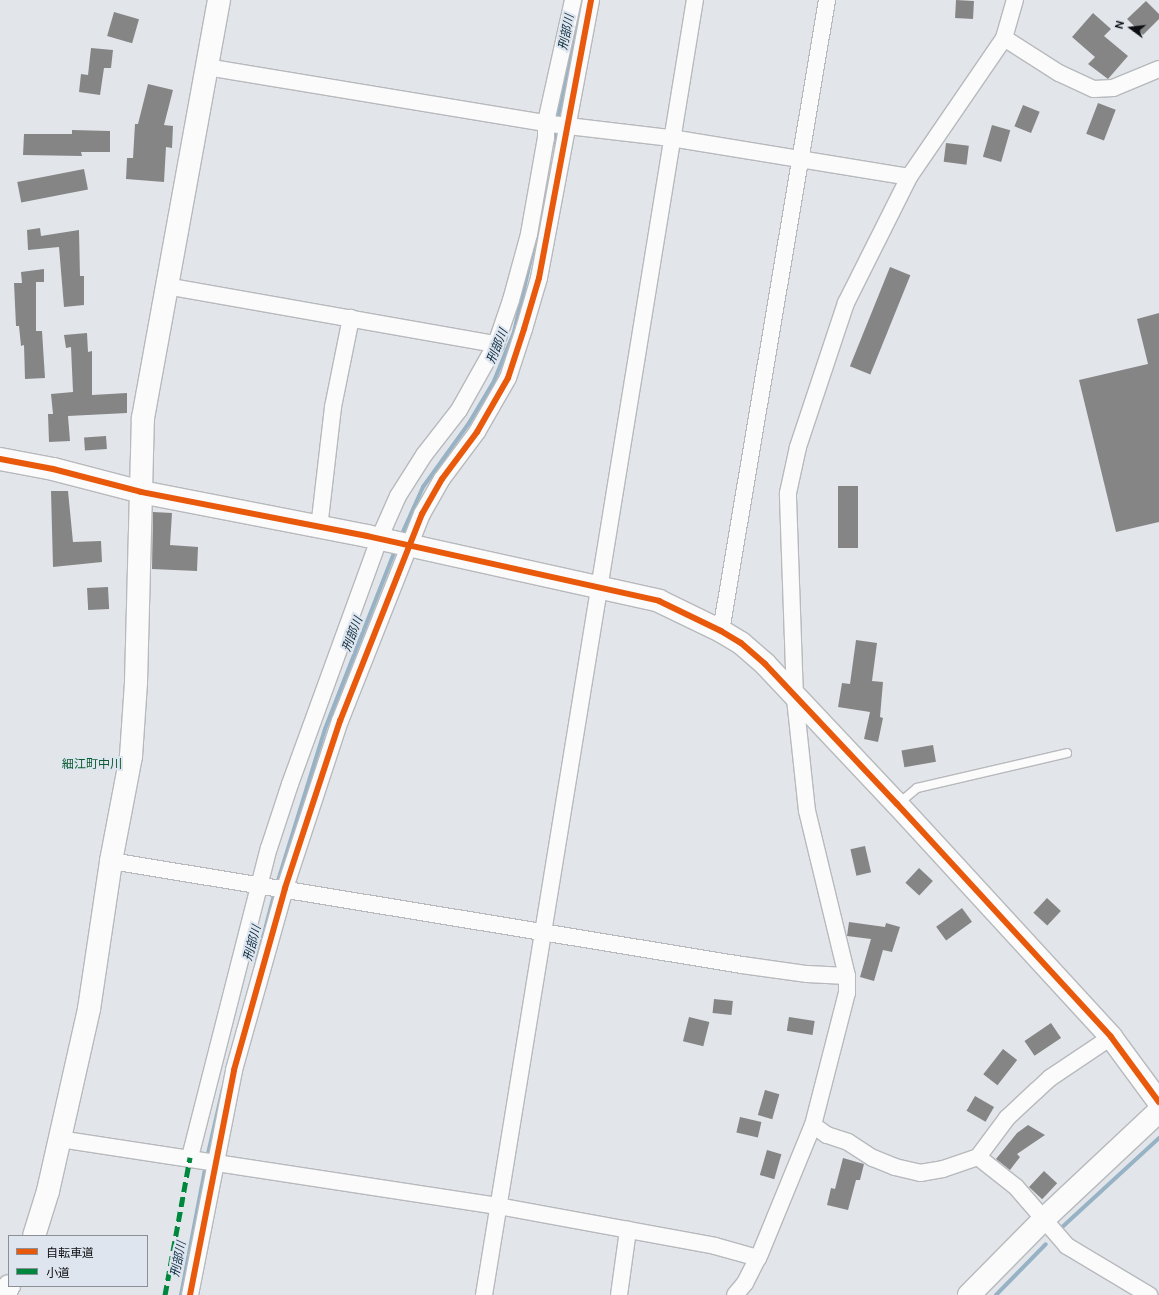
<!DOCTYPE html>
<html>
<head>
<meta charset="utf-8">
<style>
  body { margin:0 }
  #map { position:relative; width:1159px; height:1295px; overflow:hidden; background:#e2e6ea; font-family:Ubuntu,"Noto Sans JP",sans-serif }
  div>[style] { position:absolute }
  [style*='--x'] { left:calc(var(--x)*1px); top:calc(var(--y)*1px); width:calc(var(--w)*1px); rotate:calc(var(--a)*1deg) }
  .stream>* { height:4px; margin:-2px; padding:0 2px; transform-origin:2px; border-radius:2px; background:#96b2c4 }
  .building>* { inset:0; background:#858586; transform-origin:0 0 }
  .roads { filter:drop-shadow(1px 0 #b7b9bc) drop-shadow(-1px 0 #b7b9bc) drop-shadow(0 1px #b7b9bc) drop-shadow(0 -1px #b7b9bc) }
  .lane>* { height:8px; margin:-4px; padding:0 4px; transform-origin:4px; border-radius:4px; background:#fbfbfc }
  .street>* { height:16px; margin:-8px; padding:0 8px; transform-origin:8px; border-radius:8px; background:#fbfbfc }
  .secondary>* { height:22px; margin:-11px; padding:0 11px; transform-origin:11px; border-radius:11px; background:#fbfbfc }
  .quiet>* { height:5px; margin-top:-2.5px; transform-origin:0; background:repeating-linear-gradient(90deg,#00873e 0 10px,transparent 0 15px) }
  .cycleway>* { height:6px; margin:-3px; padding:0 3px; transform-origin:3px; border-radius:3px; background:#e8590c }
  span { translate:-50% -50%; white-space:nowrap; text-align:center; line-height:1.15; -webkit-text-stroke:4px #dfe5ee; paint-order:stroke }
  .water-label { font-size:12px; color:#0b2d40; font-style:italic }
  .neighbourhood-label { font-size:12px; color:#0b5c33 }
  .legend { position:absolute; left:8px; top:1235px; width:140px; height:52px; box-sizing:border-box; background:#dfe5ee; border:1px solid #8b8f96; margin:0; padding:5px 7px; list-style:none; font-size:12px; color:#0d0f12 }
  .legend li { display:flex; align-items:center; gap:8px; height:20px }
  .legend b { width:20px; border:1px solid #8b8f96 }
  .north { position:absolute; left:1111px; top:8px; width:40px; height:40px; -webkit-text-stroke:3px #dfe5ee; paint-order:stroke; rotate:285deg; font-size:11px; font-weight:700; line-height:16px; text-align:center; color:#0d0f12 }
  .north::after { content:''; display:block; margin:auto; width:14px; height:18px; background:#0d0f12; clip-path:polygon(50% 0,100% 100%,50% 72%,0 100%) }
</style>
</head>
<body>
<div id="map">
  <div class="stream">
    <div style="--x:557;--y:121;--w:124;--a:-78.3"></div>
    <div style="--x:553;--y:143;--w:15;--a:-79"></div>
    <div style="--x:401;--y:536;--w:54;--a:-65.8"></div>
    <div style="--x:423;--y:487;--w:79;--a:-54.3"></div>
    <div style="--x:469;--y:423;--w:49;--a:-59.2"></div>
    <div style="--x:494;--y:381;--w:53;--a:-67.8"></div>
    <div style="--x:514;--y:332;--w:103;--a:-77"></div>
    <div style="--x:277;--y:884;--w:162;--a:-72.8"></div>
    <div style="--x:325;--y:729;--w:192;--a:-68.6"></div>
    <div style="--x:256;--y:964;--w:75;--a:-75.4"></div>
    <div style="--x:207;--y:1158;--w:72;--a:-77.1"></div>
    <div style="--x:1059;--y:1230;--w:136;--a:-42.6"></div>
    <div style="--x:181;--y:1295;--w:133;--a:-79.2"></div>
    <div style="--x:996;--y:1295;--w:71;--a:-45.6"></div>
  </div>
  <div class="building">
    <div style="left:956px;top:0;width:18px;height:18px;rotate:3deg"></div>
    <div style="clip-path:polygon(1146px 1px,1159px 14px,1159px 19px,1143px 35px,1127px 19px)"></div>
    <div style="left:114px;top:12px;width:26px;height:25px;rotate:16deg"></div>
    <div style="clip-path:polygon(1093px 13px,1111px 29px,1104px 36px,1128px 56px,1108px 79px,1088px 64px,1095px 57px,1072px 37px)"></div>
    <div style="clip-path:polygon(91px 48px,113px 50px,111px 68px,104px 68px,100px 95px,79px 92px,81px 74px,88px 75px)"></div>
    <div style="clip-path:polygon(148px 84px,173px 90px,164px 125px,173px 126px,172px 148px,166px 147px,164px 182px,126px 179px,127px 158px,133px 158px,135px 124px,138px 124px)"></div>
    <div style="left:1098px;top:103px;width:19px;height:33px;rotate:21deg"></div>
    <div style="left:1023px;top:105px;width:18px;height:23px;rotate:22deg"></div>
    <div style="left:992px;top:125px;width:19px;height:33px;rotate:16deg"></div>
    <div style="clip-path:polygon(72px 130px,110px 131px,110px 152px,81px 152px,82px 156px,23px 155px,24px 134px,72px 134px)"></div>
    <div style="left:946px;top:143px;width:23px;height:19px;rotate:7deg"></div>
    <div style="left:84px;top:169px;width:21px;height:68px;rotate:79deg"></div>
    <div style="clip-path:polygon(40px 228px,41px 236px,79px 230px,80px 276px,84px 276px,84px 305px,64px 307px,59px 247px,28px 250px,27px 230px)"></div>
    <div style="left:890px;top:267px;width:22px;height:107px;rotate:22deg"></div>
    <div style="clip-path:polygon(44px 269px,44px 282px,36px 282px,36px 331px,42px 331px,45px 378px,25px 379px,24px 345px,21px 346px,19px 326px,16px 326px,14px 283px,22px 283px,21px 272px)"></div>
    <div style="clip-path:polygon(1159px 313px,1159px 522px,1116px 532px,1079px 380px,1148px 364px,1137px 319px)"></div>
    <div style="clip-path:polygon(87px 333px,88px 352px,92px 351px,92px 395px,127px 393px,127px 413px,68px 416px,70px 441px,49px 442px,48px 414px,53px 414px,51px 394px,73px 392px,71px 347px,66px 348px,64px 335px)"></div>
    <div style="left:106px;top:436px;width:13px;height:22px;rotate:86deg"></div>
    <div style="left:838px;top:486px;width:20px;height:62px"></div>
    <div style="clip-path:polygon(51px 491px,68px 491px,73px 542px,101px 541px,102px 562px,53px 567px)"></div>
    <div style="clip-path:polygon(153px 512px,172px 513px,170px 545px,198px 547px,197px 571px,152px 569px)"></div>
    <div style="left:108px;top:587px;width:22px;height:21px;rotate:87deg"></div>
    <div style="clip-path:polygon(856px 640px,877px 643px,872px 681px,883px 682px,880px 717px,883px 718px,878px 742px,864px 739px,870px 712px,838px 707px,842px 683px,850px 684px)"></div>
    <div style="left:933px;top:745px;width:17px;height:32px;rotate:80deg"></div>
    <div style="left:865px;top:846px;width:27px;height:15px;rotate:77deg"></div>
    <div style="left:919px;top:868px;width:19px;height:20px;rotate:43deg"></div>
    <div style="left:1047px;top:898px;width:19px;height:20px;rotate:43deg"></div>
    <div style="left:962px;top:908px;width:17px;height:32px;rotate:54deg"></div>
    <div style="clip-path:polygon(849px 922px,885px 927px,886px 923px,900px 927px,892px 952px,883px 950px,874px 981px,860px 977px,871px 939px,847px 936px)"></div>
    <div style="left:714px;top:999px;width:19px;height:14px;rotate:6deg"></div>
    <div style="left:689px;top:1017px;width:21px;height:25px;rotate:14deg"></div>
    <div style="left:789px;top:1017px;width:26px;height:14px;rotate:9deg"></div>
    <div style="left:1051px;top:1023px;width:18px;height:32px;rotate:56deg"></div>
    <div style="left:1003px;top:1049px;width:18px;height:32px;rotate:38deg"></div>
    <div style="left:765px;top:1090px;width:15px;height:26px;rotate:16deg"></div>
    <div style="left:975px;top:1096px;width:22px;height:17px;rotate:30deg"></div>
    <div style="left:740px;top:1117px;width:22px;height:16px;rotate:13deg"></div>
    <div style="clip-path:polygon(1028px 1125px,1045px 1135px,1017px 1154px,1020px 1157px,1010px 1170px,996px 1159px,1017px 1133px)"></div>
    <div style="left:767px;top:1150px;width:15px;height:26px;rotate:16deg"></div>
    <div style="clip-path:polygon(843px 1158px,864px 1164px,860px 1180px,856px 1180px,848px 1210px,827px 1205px,831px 1188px,835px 1189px)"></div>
    <div style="left:1044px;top:1171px;width:18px;height:22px;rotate:43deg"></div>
  </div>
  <div class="roads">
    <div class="lane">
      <div style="--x:898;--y:804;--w:25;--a:-40"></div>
      <div style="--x:917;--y:788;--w:154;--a:-13.1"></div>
    </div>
    <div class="street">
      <div style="--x:1004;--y:38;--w:65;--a:32.5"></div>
      <div style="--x:1059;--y:73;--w:38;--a:25"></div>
      <div style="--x:1094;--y:89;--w:19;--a:-3"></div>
      <div style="--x:1113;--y:88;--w:50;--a:-22.4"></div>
      <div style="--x:206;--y:67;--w:350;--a:9.4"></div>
      <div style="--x:551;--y:124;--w:121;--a:6.7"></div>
      <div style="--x:671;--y:138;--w:241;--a:9.3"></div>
      <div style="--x:166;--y:286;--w:335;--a:10"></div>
      <div style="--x:319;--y:528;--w:122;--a:-83.4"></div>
      <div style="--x:333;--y:407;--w:91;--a:-78.6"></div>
      <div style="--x:721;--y:631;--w:640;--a:-80.46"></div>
      <div style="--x:111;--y:861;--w:640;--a:9.36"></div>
      <div style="--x:742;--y:965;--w:66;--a:7.9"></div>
      <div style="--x:807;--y:974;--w:40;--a:2.9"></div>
      <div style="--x:813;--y:1125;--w:136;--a:-75.6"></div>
      <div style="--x:847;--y:993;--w:17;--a:-90"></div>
      <div style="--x:847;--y:976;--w:170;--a:-103.6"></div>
      <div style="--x:807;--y:811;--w:114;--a:-96.1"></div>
      <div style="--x:795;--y:698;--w:205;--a:-92"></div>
      <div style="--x:788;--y:493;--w:47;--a:-77.7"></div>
      <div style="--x:798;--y:447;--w:152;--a:-71.6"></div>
      <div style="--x:846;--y:303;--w:141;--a:-63.4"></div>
      <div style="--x:909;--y:177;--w:168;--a:-55.6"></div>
      <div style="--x:1004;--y:38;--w:40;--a:-74"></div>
      <div style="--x:60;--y:1139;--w:443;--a:8.7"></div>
      <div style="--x:498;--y:1206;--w:221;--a:10.4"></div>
      <div style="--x:715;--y:1246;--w:45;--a:15.6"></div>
      <div style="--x:190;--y:1157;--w:319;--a:-75.7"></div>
      <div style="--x:269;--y:848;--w:67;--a:-71.8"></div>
      <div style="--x:290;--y:784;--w:261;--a:-70"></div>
      <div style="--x:379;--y:539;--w:47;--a:-66.2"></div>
      <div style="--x:398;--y:496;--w:49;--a:-57.6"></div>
      <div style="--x:424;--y:455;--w:57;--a:-52.1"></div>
      <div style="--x:459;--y:410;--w:76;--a:-60.7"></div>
      <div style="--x:496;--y:344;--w:46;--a:-71.2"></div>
      <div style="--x:511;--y:300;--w:68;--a:-74.7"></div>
      <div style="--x:529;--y:234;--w:97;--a:-80"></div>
      <div style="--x:546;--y:138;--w:16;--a:-90"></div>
      <div style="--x:546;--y:122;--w:125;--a:-77.5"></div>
      <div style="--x:978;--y:1157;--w:48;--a:38.3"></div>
      <div style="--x:1016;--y:1187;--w:78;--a:49.2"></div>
      <div style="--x:1067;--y:1246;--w:96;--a:30.9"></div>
      <div style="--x:190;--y:1295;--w:229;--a:-78.9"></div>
      <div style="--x:234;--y:1070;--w:189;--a:-74.3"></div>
      <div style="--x:285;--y:888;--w:176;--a:-71.8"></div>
      <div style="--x:340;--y:721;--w:223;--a:-68.4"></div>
      <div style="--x:422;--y:514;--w:40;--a:-60.3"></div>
      <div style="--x:442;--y:479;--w:59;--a:-53.3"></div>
      <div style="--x:477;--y:432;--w:62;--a:-60.1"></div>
      <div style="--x:508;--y:378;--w:52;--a:-71.9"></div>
      <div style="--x:524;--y:329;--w:53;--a:-73.6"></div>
      <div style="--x:539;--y:278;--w:283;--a:-79.4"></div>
      <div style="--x:484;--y:1295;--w:1312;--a:-80.75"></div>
      <div style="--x:619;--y:1295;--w:66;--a:-82.1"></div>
      <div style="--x:735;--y:1295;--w:16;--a:-50"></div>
      <div style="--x:745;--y:1283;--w:33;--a:-63"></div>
      <div style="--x:760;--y:1254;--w:139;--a:-67.7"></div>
      <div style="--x:813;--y:1125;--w:17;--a:36"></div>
      <div style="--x:827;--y:1135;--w:22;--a:18"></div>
      <div style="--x:848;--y:1142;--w:30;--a:33"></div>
      <div style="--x:873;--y:1158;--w:24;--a:22"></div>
      <div style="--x:895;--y:1167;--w:26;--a:13"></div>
      <div style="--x:920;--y:1173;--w:23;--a:-10"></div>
      <div style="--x:943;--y:1169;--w:37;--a:-19"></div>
      <div style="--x:978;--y:1157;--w:49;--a:-53.4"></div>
      <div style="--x:1007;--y:1118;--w:40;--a:-43"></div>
      <div style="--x:1036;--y:1091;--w:19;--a:-43"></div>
      <div style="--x:1050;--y:1078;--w:73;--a:-33.9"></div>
    </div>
    <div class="secondary">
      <div style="--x:0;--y:459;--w:54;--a:10.7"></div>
      <div style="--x:53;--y:469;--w:91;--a:14.6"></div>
      <div style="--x:141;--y:492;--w:230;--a:11"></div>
      <div style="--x:367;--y:536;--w:299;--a:12.5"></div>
      <div style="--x:659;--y:601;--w:69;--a:25.8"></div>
      <div style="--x:721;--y:631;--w:23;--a:31"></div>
      <div style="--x:741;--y:643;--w:32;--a:41"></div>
      <div style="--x:765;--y:664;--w:192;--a:46.7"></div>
      <div style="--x:897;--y:804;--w:316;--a:47.4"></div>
      <div style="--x:1111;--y:1037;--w:81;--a:53.6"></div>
      <div style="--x:34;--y:1236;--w:47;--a:-72.7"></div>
      <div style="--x:48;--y:1191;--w:187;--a:-77.3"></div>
      <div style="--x:89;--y:1009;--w:150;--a:-81.5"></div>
      <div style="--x:111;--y:861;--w:107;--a:-79.2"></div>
      <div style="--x:131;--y:756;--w:74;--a:-86.1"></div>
      <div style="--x:136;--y:682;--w:264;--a:-88.5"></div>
      <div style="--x:143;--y:418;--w:425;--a:-79.7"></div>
      <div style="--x:4;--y:1295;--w:10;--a:-61"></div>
      <div style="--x:969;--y:1295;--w:108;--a:-45.4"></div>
      <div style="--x:1045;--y:1218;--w:156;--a:-43.2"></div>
    </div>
  </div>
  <div class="quiet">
    <div style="--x:165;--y:1295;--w:140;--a:-79.7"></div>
  </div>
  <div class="cycleway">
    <div style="--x:0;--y:459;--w:54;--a:10.7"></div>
    <div style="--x:53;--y:469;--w:91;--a:14.6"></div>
    <div style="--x:141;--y:492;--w:230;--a:11"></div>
    <div style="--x:367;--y:536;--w:299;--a:12.5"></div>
    <div style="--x:659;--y:601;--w:69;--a:25.8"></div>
    <div style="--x:721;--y:631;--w:23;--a:31"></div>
    <div style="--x:741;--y:643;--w:32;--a:41"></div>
    <div style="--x:765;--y:664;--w:192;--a:46.7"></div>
    <div style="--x:897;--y:804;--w:316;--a:47.4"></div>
    <div style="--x:1111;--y:1037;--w:81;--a:53.6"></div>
    <div style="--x:190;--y:1295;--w:229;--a:-78.9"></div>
    <div style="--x:234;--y:1070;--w:189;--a:-74.3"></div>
    <div style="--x:285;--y:888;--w:176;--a:-71.8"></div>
    <div style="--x:340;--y:721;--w:223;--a:-68.4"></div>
    <div style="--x:422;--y:514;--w:40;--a:-60.3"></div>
    <div style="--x:442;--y:479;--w:59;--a:-53.3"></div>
    <div style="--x:477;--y:432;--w:62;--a:-60.1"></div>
    <div style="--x:508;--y:378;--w:52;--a:-71.9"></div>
    <div style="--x:524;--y:329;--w:53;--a:-73.6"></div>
    <div style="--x:539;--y:278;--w:283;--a:-79.4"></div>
  </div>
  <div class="water-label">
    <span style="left:566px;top:32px;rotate:-79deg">刑部川</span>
    <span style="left:497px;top:346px;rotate:-68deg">刑部川</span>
    <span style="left:352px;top:634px;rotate:-69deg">刑部川</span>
    <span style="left:252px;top:943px;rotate:-75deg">刑部川</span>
    <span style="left:178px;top:1259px;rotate:-79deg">刑部川</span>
  </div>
  <div class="neighbourhood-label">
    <span style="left:92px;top:764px">細江町中川</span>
  </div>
  <ul class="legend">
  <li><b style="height:5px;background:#e8590c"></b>自転車道</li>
  <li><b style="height:5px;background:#00873e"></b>小道</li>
  </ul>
  <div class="north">N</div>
</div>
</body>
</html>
